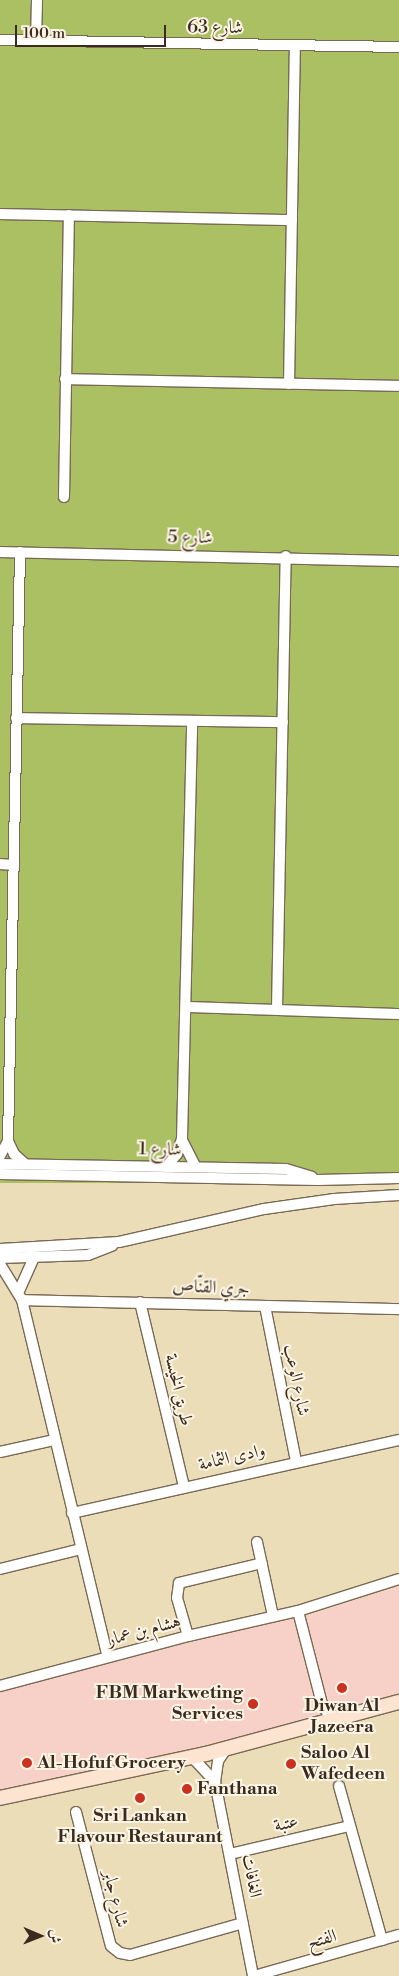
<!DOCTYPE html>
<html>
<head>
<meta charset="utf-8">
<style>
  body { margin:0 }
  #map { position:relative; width:399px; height:1976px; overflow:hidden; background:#ecddb9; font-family:"Libre Bodoni",Amiri,serif }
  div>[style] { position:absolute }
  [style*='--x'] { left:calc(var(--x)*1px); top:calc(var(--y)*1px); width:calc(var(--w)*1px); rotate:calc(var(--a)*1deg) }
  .built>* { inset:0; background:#f7d1c7 }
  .green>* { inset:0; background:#abbf63; transform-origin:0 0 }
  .roads { filter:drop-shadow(1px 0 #796954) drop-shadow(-1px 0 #796954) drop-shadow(0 1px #796954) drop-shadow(0 -1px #796954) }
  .street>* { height:10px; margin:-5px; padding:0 5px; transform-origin:5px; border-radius:5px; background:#fff }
  .secondary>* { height:14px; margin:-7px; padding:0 7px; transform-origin:7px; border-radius:7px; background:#fde4d1 }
  .dots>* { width:14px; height:14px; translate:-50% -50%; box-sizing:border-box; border:2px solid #fcf5e5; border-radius:50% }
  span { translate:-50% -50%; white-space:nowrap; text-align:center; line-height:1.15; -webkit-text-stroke:4px #fcf5e5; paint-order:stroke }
  .street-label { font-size:18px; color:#3b2a1e }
  .poi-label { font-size:18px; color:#3b2a1e; font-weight:700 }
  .right { translate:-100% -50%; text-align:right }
  .left { translate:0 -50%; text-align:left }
  .north { position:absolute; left:15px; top:1911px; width:50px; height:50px; -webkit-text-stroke:4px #fcf5e5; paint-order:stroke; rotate:91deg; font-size:14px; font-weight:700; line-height:20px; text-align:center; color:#3b2a1e }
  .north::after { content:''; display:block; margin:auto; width:18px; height:22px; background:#3b2a1e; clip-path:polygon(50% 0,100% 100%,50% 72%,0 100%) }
  .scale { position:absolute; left:15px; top:25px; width:151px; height:22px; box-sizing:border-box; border:2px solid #3b2a1e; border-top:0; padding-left:6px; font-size:15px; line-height:18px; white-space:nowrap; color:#3b2a1e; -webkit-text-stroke:4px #fcf5e5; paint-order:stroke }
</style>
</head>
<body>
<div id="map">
  <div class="built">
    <div style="clip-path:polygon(399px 1586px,399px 1693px,339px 1710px,328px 1703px,306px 1616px)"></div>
    <div style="clip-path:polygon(295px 1616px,322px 1715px,210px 1747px,0 1791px,0 1690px)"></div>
  </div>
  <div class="green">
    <div style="left:0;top:0;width:399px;height:1183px"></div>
  </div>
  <div class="roads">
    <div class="street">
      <div style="--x:0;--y:40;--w:399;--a:1"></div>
      <div style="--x:36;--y:41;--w:41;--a:-88.6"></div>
      <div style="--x:0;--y:214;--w:292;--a:1.2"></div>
      <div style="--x:65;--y:379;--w:334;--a:1.2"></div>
      <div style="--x:289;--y:384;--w:339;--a:-89"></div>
      <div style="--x:64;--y:497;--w:282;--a:-89"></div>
      <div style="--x:0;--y:552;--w:399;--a:1.3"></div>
      <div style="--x:16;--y:718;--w:267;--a:0.9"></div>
      <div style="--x:0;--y:864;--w:14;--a:4"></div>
      <div style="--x:186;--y:1007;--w:213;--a:1.9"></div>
      <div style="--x:277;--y:1009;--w:453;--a:-88.9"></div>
      <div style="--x:182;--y:1140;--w:30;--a:63"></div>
      <div style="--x:8;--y:1141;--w:14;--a:65"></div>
      <div style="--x:14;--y:1154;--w:15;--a:42"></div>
      <div style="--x:0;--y:1156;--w:17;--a:-62"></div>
      <div style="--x:8;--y:1141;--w:589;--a:-88.83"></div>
      <div style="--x:0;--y:1164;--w:286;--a:1"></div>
      <div style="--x:286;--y:1169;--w:27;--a:17"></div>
      <div style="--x:166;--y:1167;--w:17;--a:-50"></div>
      <div style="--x:177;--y:1154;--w:16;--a:-72"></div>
      <div style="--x:182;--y:1139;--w:418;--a:-88.6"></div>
      <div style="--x:0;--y:1174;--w:318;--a:1.1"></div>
      <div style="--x:318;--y:1180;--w:81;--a:-1.4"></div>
      <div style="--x:0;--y:1249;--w:119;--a:-3.4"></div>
      <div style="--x:119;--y:1242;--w:149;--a:-12.8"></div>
      <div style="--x:264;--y:1209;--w:71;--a:-8.1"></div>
      <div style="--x:334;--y:1199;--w:65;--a:-3.5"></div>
      <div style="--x:0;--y:1258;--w:88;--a:-2"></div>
      <div style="--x:88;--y:1255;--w:26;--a:-21"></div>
      <div style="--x:0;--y:1264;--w:42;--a:58.6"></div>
      <div style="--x:22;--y:1300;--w:367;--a:76.5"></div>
      <div style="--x:19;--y:1291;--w:36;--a:-66"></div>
      <div style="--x:22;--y:1300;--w:377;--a:1.4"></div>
      <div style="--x:140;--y:1302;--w:189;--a:76.6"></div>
      <div style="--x:265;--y:1306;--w:158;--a:78.7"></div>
      <div style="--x:0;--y:1452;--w:55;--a:-12.5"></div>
      <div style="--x:72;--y:1513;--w:335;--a:-12.6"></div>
      <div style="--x:257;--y:1542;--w:76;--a:77.8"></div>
      <div style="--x:0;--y:1569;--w:83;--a:-13.9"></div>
      <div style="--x:298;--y:1611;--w:96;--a:75.5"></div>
      <div style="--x:322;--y:1704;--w:12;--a:59"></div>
      <div style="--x:328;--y:1714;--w:14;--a:17"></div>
      <div style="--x:188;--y:1636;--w:40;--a:-106"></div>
      <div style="--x:177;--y:1598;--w:15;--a:-82"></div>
      <div style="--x:179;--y:1583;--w:85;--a:-13.5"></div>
      <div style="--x:0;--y:1686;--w:195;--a:-14.9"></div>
      <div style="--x:188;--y:1636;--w:113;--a:-12.8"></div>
      <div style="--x:298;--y:1611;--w:106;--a:-17.6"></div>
      <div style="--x:226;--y:1749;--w:14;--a:124"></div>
      <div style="--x:218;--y:1761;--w:21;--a:98"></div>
      <div style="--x:215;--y:1782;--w:198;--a:78.9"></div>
      <div style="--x:192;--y:1757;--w:34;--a:47"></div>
      <div style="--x:339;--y:1786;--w:160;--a:74.4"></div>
      <div style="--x:76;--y:1812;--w:138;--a:75.4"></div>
      <div style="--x:111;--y:1946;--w:11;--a:38"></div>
      <div style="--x:120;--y:1953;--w:10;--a:11"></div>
      <div style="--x:130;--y:1955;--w:117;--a:-15.8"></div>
      <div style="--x:230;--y:1854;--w:122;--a:-13.2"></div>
      <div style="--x:254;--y:1976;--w:151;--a:-15.8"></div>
    </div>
    <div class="secondary">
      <div style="--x:0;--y:1798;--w:211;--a:-12.1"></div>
      <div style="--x:206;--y:1754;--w:200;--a:-15.1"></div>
    </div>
  </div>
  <div class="dots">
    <div style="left:342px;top:1688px;background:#c8321e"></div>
    <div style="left:253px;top:1704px;background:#c8321e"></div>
    <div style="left:27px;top:1763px;background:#c8321e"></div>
    <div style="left:291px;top:1764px;background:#c8321e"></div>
    <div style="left:187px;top:1789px;background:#c8321e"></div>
    <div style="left:140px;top:1798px;background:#c8321e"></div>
  </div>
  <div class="street-label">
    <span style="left:215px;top:28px;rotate:1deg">شارع 63</span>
    <span style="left:190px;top:538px;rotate:1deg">شارع 5</span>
    <span style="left:160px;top:1150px;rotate:1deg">شارع 1</span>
    <span style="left:211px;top:1288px;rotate:2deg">جري القنّاص</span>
    <span style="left:296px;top:1380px;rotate:79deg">شارع الوعب</span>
    <span style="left:178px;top:1390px;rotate:77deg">طريق الخيسة</span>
    <span style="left:232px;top:1458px;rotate:-13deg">وادى الثمامة</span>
    <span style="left:144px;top:1631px;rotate:-15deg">هشام بن عمار</span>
    <span style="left:286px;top:1824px;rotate:-13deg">عتبة</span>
    <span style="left:251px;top:1876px;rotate:79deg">الغافات</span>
    <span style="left:115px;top:1899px;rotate:76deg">شارع جابر</span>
    <span style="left:322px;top:1940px;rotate:-16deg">الفتح</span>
  </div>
  <div class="poi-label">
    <span class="right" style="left:243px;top:1704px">FBM Markweting<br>Services</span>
    <span style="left:342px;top:1717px">Diwan Al<br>Jazeera</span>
    <span class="left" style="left:301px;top:1764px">Saloo Al<br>Wafedeen</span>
    <span class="left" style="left:37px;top:1763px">Al-Hofuf Grocery</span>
    <span class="left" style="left:197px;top:1789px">Fanthana</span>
    <span style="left:140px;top:1827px">Sri Lankan<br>Flavour Restaurant</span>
  </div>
  <div class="north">ش</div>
  <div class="scale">100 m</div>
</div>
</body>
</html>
